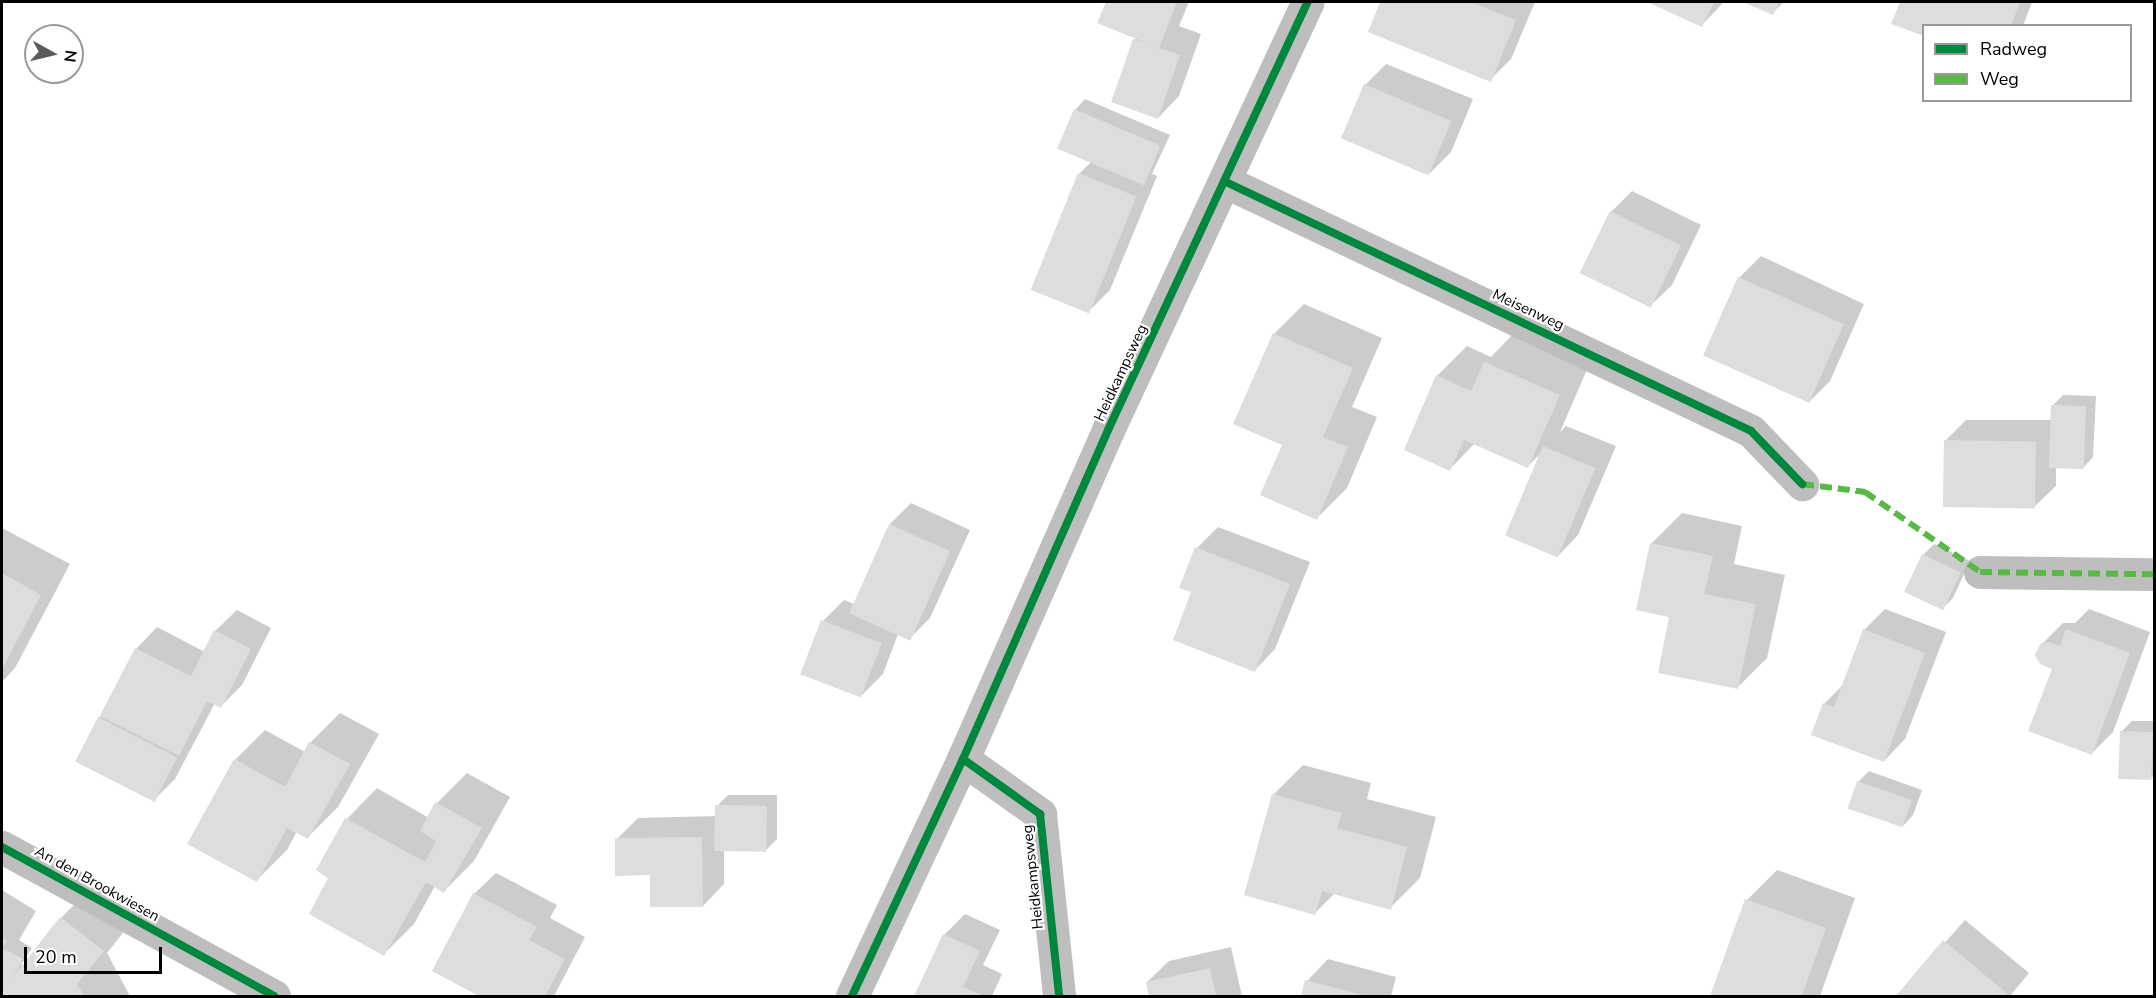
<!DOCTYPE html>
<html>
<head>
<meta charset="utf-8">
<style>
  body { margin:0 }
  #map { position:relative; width:2156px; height:998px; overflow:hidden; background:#fff; font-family:"Nunito Sans",sans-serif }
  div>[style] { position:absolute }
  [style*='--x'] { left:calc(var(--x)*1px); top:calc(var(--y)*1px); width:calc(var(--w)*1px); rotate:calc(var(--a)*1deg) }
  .shadow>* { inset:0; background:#0003 }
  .building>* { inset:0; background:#ddd; transform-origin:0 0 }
  .street>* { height:33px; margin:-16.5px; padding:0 16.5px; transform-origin:16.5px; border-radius:16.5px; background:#bebebe }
  .quiet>* { height:6px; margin-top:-3px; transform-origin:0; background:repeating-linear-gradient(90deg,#58b947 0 12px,transparent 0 18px) }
  .cycleway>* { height:8px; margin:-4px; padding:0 4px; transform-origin:4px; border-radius:4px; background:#00873e }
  span { translate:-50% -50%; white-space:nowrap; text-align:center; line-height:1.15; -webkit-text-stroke:4.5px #fff; paint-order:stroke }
  .street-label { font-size:15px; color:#000 }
  .frame { position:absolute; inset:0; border:3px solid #000; pointer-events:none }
  .legend { position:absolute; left:1922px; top:24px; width:210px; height:78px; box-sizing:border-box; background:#fff; border:2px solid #999; margin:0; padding:8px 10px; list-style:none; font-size:18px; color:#000 }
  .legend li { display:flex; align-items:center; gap:12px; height:30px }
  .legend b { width:30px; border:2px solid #999 }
  .north { position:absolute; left:24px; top:24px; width:60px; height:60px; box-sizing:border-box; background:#fff; border:2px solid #999; border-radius:50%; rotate:98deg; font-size:16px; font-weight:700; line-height:24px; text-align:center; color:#000 }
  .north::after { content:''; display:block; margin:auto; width:21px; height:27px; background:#595959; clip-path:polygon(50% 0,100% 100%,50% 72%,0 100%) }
  .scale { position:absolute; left:24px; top:947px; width:138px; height:27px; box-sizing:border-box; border:3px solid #000; border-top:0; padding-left:8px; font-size:18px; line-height:21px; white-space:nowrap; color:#000; -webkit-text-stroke:4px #fff; paint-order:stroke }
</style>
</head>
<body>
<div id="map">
  <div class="shadow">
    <div style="clip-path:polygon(1107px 2px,1189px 2px,1179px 26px,1201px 34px,1179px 96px,1158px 118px,1134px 40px,1137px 37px,1099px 22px)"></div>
    <div style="clip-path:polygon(1382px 2px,1535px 2px,1511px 59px,1490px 80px,1370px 31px)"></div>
    <div style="clip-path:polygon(1651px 2px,1724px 2px,1701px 26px)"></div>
    <div style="clip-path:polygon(1747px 2px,1784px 2px,1772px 13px)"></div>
    <div style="clip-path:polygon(1901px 2px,2032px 2px,2023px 26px,1893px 23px)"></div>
    <div style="clip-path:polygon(1386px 64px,1473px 99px,1451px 152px,1430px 173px,1365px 85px)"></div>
    <div style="clip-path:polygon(1085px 99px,1170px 135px,1152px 174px,1157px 176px,1110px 290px,1089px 311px,1079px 174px,1092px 161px,1075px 110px)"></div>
    <div style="clip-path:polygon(1632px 191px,1701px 225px,1672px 285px,1650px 306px,1611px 212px)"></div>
    <div style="clip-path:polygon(1761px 256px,1864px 304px,1830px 381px,1809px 402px,1704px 354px,1739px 278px)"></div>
    <div style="clip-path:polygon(1304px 304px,1382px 338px,1352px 407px,1377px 417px,1347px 488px,1317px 518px,1284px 444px,1274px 334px)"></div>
    <div style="clip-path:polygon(1515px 332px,1589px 365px,1560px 432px,1566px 426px,1616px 446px,1578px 535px,1557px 557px,1543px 451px,1528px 466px,1475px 443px,1450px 469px,1437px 376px,1467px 346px,1491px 357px)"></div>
    <div style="clip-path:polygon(2063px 395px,2096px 396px,2093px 457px,2083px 468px,2056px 467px,2056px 486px,2034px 507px,1945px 441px,1966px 420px,2052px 420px,2052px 406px)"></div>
    <div style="clip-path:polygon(911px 503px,970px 530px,930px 618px,909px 639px,898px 634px,883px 674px,862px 695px,823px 621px,844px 600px,854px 604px,890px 524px)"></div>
    <div style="clip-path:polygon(1682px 513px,1742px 526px,1734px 564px,1785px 575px,1767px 658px,1737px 688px,1670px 616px,1638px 609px,1652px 543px)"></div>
    <div style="clip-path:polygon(1218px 527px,1310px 562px,1275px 649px,1254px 671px,1193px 591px,1197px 548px)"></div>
    <div style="clip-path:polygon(2px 528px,70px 564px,15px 668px,2px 682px)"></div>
    <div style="clip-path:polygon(1934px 544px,1970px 561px,1953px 598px,1943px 608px,1906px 591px,1923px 555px)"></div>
    <div style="clip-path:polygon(1885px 609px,1946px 632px,1905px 739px,1884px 761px,1824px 704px,1844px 684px,1864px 630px)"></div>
    <div style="clip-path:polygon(2089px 609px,2150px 632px,2113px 732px,2092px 753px,2041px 645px,2063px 623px,2075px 623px)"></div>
    <div style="clip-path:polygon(237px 610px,271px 628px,242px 685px,221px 706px,215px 703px,175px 779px,154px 800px,99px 718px,136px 649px,157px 627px,205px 652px,215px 631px)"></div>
    <div style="clip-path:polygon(340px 713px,379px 734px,338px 807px,308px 837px,297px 831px,287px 850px,257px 880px,235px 760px,265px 730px,305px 752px,310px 743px)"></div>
    <div style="clip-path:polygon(2132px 721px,2154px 721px,2154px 775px,2152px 778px,2122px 731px)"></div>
    <div style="clip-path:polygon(1303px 765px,1371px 783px,1367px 799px,1436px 817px,1420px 878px,1390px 908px,1335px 893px,1315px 913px,1273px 795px)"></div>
    <div style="clip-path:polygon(1869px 771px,1922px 790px,1913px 815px,1903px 826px,1858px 782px)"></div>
    <div style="clip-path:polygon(467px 773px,510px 797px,474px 861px,444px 891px,435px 886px,414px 924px,384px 954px,330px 877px,318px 870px,347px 819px,377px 788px,429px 818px,437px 803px)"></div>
    <div style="clip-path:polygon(728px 795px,777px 795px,777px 839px,766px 850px,724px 849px,724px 884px,703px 906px,651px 874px,617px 839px,638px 818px,717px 816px,717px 806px)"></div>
    <div style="clip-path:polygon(1777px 870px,1855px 898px,1820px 996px,1712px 996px,1747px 900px)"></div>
    <div style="clip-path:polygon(496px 873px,557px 905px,550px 918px,585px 937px,554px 996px,482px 996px,434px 971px,474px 894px)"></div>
    <div style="clip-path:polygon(91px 888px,133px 920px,107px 953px,130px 996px,2px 996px,2px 890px,36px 911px,19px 940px,32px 948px,21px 965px,23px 966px,61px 918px)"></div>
    <div style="clip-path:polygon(965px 914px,1000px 930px,983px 965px,1002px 974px,992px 996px,916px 996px,944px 935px)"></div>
    <div style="clip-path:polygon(1965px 920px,2029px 973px,2010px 996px,1898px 996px)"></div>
    <div style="clip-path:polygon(1231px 947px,1242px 996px,1151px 996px,1147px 982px,1169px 961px)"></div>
    <div style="clip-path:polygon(1328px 959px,1396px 977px,1391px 996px,1303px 996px,1307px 981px)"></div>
  </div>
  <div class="building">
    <div style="clip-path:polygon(1106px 2px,1177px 2px,1159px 48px,1180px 55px,1158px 119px,1111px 102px,1133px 39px,1149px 44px,1097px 23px)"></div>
    <div style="clip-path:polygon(1380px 2px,1470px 2px,1516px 20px,1491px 82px,1368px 32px)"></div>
    <div style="clip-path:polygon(1647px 2px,1714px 2px,1702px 27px)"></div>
    <div style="clip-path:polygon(1743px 2px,1779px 2px,1773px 15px)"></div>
    <div style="clip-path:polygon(1900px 2px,2020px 2px,2011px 26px,1924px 26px,1924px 36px,1891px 24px)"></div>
    <div style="left:1364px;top:84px;width:95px;height:59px;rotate:23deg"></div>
    <div style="left:1074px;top:109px;width:94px;height:43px;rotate:23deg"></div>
    <div style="left:1078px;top:173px;width:63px;height:126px;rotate:22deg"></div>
    <div style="left:1610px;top:211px;width:79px;height:69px;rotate:26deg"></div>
    <div style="left:1738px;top:277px;width:116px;height:86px;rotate:24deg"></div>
    <div style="clip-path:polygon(1273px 333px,1353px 368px,1323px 437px,1348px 447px,1317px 520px,1260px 495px,1282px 445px,1233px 424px)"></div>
    <div style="clip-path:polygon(1484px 362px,1560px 395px,1528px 468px,1464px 440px,1450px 471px,1404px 450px,1436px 375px,1471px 391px)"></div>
    <div style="left:2051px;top:405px;width:35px;height:63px;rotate:2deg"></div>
    <div style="left:1944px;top:440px;width:92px;height:67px;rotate:1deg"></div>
    <div style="left:1543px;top:446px;width:57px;height:97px;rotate:23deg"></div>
    <div style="left:889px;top:524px;width:67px;height:98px;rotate:24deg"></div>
    <div style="clip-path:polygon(1650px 543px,1713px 556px,1704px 594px,1756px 604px,1738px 689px,1658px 673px,1669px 617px,1636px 610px)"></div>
    <div style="clip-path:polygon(1195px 547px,1290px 584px,1255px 672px,1173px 640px,1191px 592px,1179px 588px)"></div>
    <div style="left:1922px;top:554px;width:43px;height:42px;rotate:25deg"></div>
    <div style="clip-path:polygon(2px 573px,41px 595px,2px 669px)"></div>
    <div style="left:821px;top:620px;width:65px;height:58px;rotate:21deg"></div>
    <div style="clip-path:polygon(1863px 629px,1925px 653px,1884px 762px,1811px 735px,1823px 703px,1834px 707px)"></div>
    <div style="clip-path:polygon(2066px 629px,2130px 653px,2092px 755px,2028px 731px,2052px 669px,2040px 664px,2035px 655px,2040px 644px,2049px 642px,2060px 646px)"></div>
    <div style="clip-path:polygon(214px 630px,251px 649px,221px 708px,207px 701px,179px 756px,100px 716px,135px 648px,191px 676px)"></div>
    <div style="left:98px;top:717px;width:89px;height:50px;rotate:27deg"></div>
    <div style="left:2120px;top:731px;width:33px;height:48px;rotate:2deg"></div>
    <div style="clip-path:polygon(309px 742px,350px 764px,308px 839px,287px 828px,257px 882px,187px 844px,234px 759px,285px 787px)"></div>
    <div style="left:1857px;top:781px;width:58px;height:29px;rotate:19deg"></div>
    <div style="clip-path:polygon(1272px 794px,1342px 813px,1337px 828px,1407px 847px,1391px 910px,1322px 891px,1315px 915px,1244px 895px)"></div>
    <div style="clip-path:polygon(435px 802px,482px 828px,444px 893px,426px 882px,384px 956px,309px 914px,328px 878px,316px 870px,345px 818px,425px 862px,436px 841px,420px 831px)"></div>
    <div style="left:715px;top:805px;width:52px;height:46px;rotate:1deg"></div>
    <div style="clip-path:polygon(702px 837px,703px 907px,650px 907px,650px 875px,615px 876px,615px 838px)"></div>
    <div style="clip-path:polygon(473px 893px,537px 927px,529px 940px,565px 959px,545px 996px,479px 996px,432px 971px)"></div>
    <div style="clip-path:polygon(1745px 899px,1826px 928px,1802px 996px,1710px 996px)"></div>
    <div style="clip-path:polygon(60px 917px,104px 951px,77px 984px,84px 996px,4px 996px,2px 994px,2px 938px,7px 941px,2px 948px,23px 959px,13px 977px)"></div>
    <div style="clip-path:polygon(943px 934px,980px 951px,963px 987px,984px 996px,914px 996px)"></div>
    <div style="clip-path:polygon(1943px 940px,2009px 995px,2008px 996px,1896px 996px)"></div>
    <div style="clip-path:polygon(1210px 968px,1216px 996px,1149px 996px,1146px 982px)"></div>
    <div style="clip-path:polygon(1305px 980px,1367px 996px,1301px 996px)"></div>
  </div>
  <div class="street">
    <div style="--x:1226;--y:182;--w:581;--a:25.37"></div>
    <div style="--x:1751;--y:431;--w:74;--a:46.1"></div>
    <div style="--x:1980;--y:572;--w:174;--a:0.7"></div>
    <div style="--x:963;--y:759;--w:95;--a:35.5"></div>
    <div style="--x:1040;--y:814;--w:183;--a:84"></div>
    <div style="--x:2;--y:847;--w:310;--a:28.7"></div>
    <div style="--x:852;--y:996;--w:262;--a:-64.9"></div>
    <div style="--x:963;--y:759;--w:360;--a:-66.2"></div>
    <div style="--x:1108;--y:430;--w:472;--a:-65"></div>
  </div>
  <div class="quiet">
    <div style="--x:1802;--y:484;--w:64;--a:7.2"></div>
    <div style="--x:1865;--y:492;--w:140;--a:34.8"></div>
    <div style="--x:1980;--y:572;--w:174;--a:0.7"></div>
  </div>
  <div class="cycleway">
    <div style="--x:1226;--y:182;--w:581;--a:25.37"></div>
    <div style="--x:1751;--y:431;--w:74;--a:46.1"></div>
    <div style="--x:963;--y:759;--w:95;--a:35.5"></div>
    <div style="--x:1040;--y:814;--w:183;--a:84"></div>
    <div style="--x:2;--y:847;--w:310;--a:28.7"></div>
    <div style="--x:852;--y:996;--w:262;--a:-64.9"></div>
    <div style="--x:963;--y:759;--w:360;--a:-66.2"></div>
    <div style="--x:1108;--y:430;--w:472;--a:-65"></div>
  </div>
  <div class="street-label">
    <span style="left:1528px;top:310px;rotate:25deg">Meisenweg</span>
    <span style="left:1121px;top:373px;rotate:-65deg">Heidkampsweg</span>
    <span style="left:1033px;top:877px;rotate:-96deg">Heidkampsweg</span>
    <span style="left:97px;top:884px;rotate:29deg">An den Brookwiesen</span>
  </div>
  <div class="frame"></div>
  <ul class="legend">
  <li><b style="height:8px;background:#00873e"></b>Radweg</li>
  <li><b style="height:8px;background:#58b947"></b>Weg</li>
  </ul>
  <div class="north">N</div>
  <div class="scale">20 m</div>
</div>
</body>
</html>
